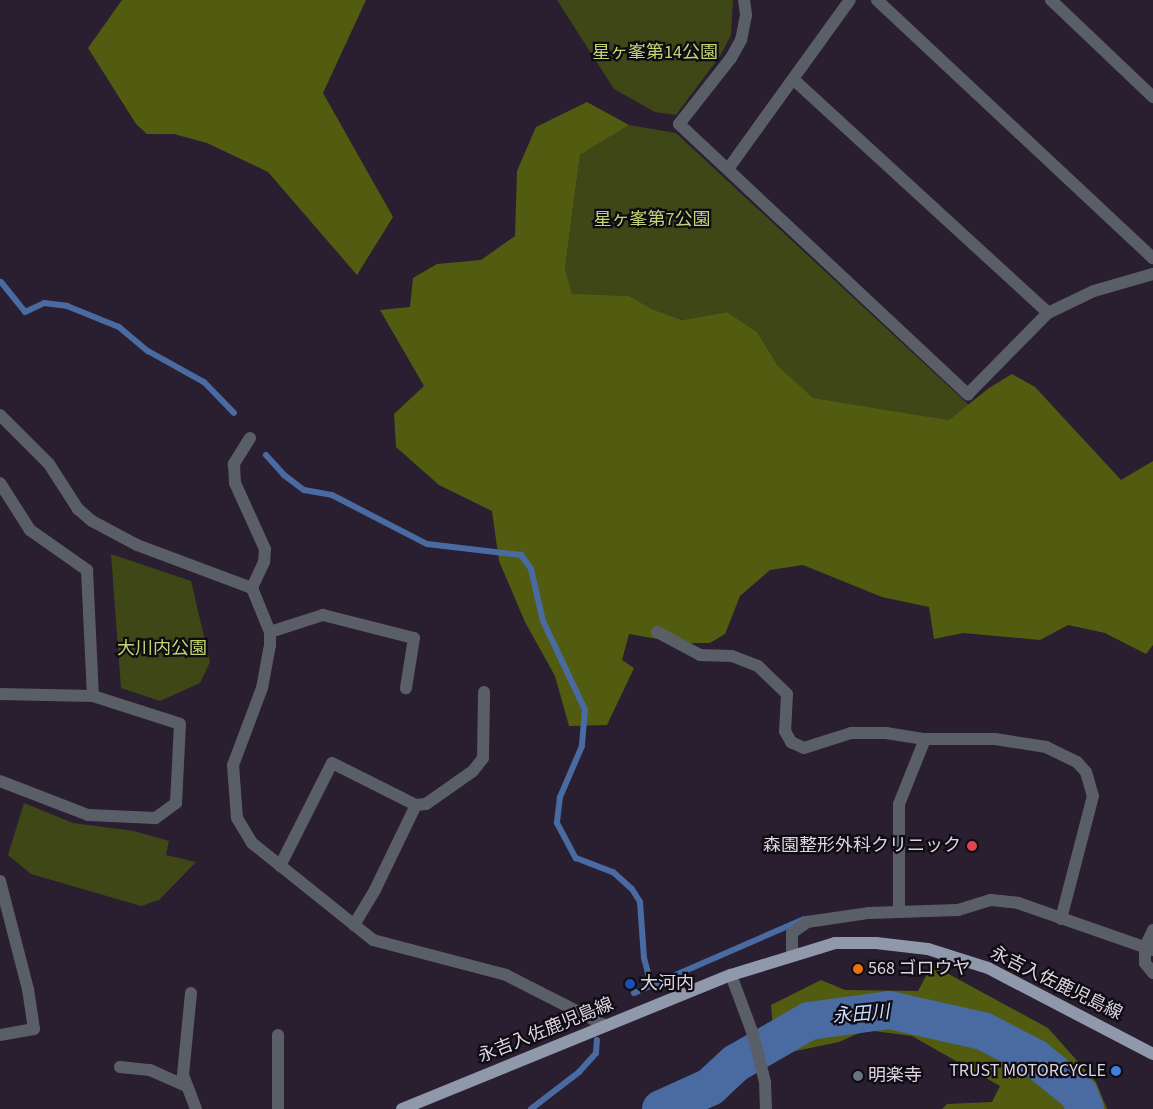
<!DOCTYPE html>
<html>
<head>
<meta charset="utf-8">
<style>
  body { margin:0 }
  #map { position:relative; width:1153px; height:1109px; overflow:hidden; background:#291f30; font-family:"Source Sans 3","Noto Sans JP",sans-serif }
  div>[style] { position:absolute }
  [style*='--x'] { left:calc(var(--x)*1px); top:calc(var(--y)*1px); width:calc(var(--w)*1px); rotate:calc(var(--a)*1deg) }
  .green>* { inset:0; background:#3f4717 }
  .forest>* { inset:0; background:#515c10 }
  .stream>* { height:6px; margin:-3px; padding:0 3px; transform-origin:3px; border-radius:3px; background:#4a6aa2 }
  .river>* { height:38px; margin:-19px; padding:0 19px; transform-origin:19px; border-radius:19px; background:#4a6aa2 }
  .street>* { height:12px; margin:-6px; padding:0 6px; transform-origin:6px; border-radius:6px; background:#5a5f67 }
  .primary>* { height:12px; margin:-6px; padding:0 6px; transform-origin:6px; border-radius:6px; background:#9099ab }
  .dots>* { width:14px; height:14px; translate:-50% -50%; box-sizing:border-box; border:2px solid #0f0b13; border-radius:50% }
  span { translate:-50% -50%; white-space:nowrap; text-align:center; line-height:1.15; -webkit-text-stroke:4.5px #0f0b13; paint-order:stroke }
  .park-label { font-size:18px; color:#c3d572 }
  .poi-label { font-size:18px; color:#dcd6e1 }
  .right { translate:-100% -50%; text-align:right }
  .left { translate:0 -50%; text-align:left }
  .street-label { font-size:18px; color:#dcd6e1 }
  .water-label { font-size:19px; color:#c9dcfe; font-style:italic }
</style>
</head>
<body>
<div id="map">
  <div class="green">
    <div style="clip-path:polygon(557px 0,733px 0,731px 35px,720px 56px,676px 115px,655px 112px,614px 89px)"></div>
    <div style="clip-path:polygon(629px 125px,676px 133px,970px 406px,949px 420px,812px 398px,778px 366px,757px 332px,727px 312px,682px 320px,652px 309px,629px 296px,572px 295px,565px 268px,580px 155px)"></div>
    <div style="clip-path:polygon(111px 554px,191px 581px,210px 662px,200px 683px,160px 701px,121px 688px)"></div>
    <div style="clip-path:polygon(24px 803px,73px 823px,134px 831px,169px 841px,166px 855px,196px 862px,159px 900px,141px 906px,31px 874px,8px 855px)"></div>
  </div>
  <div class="forest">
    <div style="clip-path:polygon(122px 0,366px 0,323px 93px,393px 217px,357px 275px,268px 172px,207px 143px,174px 134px,147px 134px,136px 124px,88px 48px)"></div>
    <div style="clip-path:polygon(587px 102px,629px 125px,580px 155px,565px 268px,572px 294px,629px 296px,652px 309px,682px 320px,727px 312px,757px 332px,778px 366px,813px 398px,949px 420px,989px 388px,1012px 374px,1035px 387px,1121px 480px,1153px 461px,1153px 645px,1146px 654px,1105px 633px,1068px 625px,1040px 640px,963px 633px,934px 639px,929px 607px,882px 597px,803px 565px,770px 570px,740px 596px,725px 634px,710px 643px,681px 643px,629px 634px,622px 660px,634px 668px,607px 725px,569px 726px,555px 676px,525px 622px,499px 561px,492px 511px,439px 485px,396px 447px,394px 414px,424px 386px,380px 310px,410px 307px,413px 278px,437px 264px,481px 260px,515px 236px,517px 171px,536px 127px)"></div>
    <div style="clip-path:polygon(932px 965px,1048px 1028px,1096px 1082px,1107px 1109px,942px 1109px,947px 1104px,992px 1102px,1000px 1086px,912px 1036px,866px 1030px,839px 1042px,786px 1053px,774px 1040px,771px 1005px,821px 980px,845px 990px,918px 991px)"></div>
  </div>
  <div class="stream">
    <div style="--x:1;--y:282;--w:38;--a:51"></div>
    <div style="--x:25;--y:312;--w:21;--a:-25"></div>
    <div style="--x:44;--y:303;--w:23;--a:7"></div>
    <div style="--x:67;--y:306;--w:56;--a:22"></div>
    <div style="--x:119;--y:327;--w:38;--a:40"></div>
    <div style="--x:148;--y:351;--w:64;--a:29"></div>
    <div style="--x:204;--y:382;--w:43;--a:45.9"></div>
    <div style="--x:266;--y:455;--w:27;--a:48"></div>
    <div style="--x:284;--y:475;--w:25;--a:37"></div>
    <div style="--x:304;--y:490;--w:28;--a:10"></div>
    <div style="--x:332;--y:495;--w:107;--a:27.3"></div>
    <div style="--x:427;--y:544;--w:95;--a:6.7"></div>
    <div style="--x:521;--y:555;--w:17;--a:54"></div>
    <div style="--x:531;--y:569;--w:53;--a:77"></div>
    <div style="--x:543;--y:621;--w:98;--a:64.7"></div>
    <div style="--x:585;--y:710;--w:36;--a:95"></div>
    <div style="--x:582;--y:746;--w:56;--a:113.3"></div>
    <div style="--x:560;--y:797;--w:26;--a:97"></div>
    <div style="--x:557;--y:823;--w:40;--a:62"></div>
    <div style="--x:576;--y:858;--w:40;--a:21"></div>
    <div style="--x:613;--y:872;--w:25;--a:42"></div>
    <div style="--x:632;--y:889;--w:15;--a:58"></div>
    <div style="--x:640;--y:902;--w:56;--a:85.9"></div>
    <div style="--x:644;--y:958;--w:28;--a:75"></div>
    <div style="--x:634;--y:993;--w:185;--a:-23.5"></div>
    <div style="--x:531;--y:1109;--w:61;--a:-37.6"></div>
    <div style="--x:579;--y:1072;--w:25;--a:-48"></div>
    <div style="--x:596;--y:1053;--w:13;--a:-86"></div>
  </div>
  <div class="river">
    <div style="--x:661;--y:1109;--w:54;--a:-24.2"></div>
    <div style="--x:710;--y:1087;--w:35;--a:-43"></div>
    <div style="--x:736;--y:1063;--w:84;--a:-29.9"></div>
    <div style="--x:809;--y:1021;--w:81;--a:-7.8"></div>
    <div style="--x:889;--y:1010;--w:96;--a:12.6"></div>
    <div style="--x:983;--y:1031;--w:59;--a:27.4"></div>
    <div style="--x:1035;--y:1058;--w:57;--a:39.3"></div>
    <div style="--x:1079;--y:1094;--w:16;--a:68"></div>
  </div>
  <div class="street">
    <div style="--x:744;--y:0;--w:15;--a:82"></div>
    <div style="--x:746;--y:15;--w:25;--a:101"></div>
    <div style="--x:741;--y:40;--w:21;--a:119"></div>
    <div style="--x:731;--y:58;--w:84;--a:128.2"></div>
    <div style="--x:679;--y:124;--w:396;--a:43.1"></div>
    <div style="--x:968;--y:394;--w:114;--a:-45.4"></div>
    <div style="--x:1048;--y:313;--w:51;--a:-25.6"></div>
    <div style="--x:1094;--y:291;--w:61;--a:-16.1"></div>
    <div style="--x:877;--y:0;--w:378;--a:43.1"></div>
    <div style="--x:1051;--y:0;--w:141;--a:43.6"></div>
    <div style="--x:793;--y:79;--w:346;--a:42.5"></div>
    <div style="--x:728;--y:169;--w:208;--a:-54.2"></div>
    <div style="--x:0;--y:415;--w:69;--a:45"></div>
    <div style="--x:49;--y:464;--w:54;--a:57.2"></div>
    <div style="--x:78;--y:509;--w:18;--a:41"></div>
    <div style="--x:92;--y:521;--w:51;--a:28.1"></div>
    <div style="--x:137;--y:545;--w:123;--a:20.5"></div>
    <div style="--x:252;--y:588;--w:48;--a:67.8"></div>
    <div style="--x:270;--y:632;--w:13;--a:90"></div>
    <div style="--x:270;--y:645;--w:44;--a:100.5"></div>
    <div style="--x:262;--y:688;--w:82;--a:110.6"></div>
    <div style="--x:233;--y:765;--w:53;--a:85.7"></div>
    <div style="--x:237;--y:818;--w:29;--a:59"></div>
    <div style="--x:252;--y:843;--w:155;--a:38.7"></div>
    <div style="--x:373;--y:940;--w:138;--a:14.7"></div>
    <div style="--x:506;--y:975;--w:112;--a:27"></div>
    <div style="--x:250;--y:438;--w:31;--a:122"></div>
    <div style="--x:234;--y:464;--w:19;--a:87"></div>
    <div style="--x:235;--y:483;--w:72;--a:65.6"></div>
    <div style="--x:265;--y:549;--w:13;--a:94"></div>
    <div style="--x:264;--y:562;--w:29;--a:115"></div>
    <div style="--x:0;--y:483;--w:56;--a:57.4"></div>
    <div style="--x:30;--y:530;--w:70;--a:35.1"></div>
    <div style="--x:87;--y:570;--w:126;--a:87.3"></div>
    <div style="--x:270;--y:632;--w:56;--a:-17.8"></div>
    <div style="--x:323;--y:615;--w:94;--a:14.2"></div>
    <div style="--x:414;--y:638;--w:51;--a:99.1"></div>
    <div style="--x:657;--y:632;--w:49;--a:28.1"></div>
    <div style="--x:700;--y:655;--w:32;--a:2"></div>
    <div style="--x:732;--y:656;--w:28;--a:21"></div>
    <div style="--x:758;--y:666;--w:40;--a:44"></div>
    <div style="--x:787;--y:694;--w:37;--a:93"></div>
    <div style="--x:785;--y:731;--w:13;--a:61"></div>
    <div style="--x:791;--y:742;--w:14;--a:25"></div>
    <div style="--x:804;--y:748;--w:49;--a:-17.7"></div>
    <div style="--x:851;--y:733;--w:35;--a:0"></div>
    <div style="--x:886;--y:733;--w:39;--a:9"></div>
    <div style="--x:925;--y:739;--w:70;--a:111.8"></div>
    <div style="--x:899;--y:804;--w:108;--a:90"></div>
    <div style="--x:0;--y:694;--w:93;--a:1.2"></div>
    <div style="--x:93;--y:696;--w:91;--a:17.8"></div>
    <div style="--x:180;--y:724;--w:79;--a:92.9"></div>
    <div style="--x:176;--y:803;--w:26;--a:144"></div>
    <div style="--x:155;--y:818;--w:67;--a:-177.4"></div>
    <div style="--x:88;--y:815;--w:94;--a:-158.9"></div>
    <div style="--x:925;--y:739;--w:70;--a:0"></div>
    <div style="--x:995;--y:739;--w:52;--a:8.9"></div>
    <div style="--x:1046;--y:747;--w:34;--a:26"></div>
    <div style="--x:1077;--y:762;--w:13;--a:48"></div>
    <div style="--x:1086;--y:772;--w:25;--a:74"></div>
    <div style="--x:1093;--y:796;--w:127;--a:104.6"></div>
    <div style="--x:416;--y:805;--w:10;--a:-6"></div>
    <div style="--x:426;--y:804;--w:57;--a:-35.1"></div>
    <div style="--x:473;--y:771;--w:16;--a:-52"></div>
    <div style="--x:483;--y:758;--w:66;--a:-89.1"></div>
    <div style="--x:280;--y:866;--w:115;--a:-63.2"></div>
    <div style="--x:332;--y:763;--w:94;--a:26.6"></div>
    <div style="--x:416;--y:805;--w:94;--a:115.8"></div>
    <div style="--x:375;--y:890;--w:41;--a:121"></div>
    <div style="--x:0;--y:881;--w:112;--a:75.5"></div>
    <div style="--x:28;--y:989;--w:40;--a:81.5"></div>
    <div style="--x:34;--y:1029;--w:35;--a:170"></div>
    <div style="--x:1153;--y:930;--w:19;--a:115"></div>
    <div style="--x:1145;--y:947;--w:16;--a:90"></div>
    <div style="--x:1145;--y:963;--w:13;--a:51"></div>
    <div style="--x:792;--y:954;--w:21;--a:-90"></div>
    <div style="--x:792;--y:933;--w:19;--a:-36"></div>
    <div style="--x:807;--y:922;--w:63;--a:-8.3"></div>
    <div style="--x:869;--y:913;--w:89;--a:-1.9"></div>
    <div style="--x:958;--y:910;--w:34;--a:-17"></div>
    <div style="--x:991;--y:900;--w:27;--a:6"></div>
    <div style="--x:1018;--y:903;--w:143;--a:19.2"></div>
    <div style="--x:731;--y:975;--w:63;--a:69.6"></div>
    <div style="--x:753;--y:1034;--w:49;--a:76"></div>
    <div style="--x:765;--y:1082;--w:27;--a:88"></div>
    <div style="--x:191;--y:993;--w:82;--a:95.6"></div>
    <div style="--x:183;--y:1075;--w:36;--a:69"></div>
    <div style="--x:120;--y:1067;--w:30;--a:6"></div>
    <div style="--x:150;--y:1070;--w:39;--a:24"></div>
    <div style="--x:278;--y:1109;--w:74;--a:-90"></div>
  </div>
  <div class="primary">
    <div style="--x:402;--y:1109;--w:355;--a:-22.2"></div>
    <div style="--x:731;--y:975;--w:109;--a:-17.1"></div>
    <div style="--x:835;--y:943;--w:41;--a:0"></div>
    <div style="--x:876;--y:943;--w:52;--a:6.6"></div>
    <div style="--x:928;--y:949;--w:63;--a:17.6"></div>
    <div style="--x:988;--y:968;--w:186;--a:27.5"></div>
  </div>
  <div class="dots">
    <div style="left:972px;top:846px;background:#e0444e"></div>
    <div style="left:858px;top:969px;background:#e8710a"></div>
    <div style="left:630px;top:984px;background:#1a4fb4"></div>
    <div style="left:1116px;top:1071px;background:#3f7fe0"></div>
    <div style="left:858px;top:1076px;background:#6b7280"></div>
  </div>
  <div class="park-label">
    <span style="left:655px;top:53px">星ヶ峯第14公園</span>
    <span style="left:652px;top:220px">星ヶ峯第7公園</span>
    <span style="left:162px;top:649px">大川内公園</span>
  </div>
  <div class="poi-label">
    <span class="right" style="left:961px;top:846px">森園整形外科クリニック</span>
    <span class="left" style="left:868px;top:969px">568 ゴロウヤ</span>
    <span class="left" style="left:640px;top:984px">大河内</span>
    <span class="right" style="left:1106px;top:1071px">TRUST MOTORCYCLE</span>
    <span class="left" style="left:868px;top:1076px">明楽寺</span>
  </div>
  <div class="street-label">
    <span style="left:1056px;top:984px;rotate:26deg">永吉入佐鹿児島線</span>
    <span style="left:546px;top:1031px;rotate:-22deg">永吉入佐鹿児島線</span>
  </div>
  <div class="water-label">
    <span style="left:861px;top:1015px;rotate:-5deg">永田川</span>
  </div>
</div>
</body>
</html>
